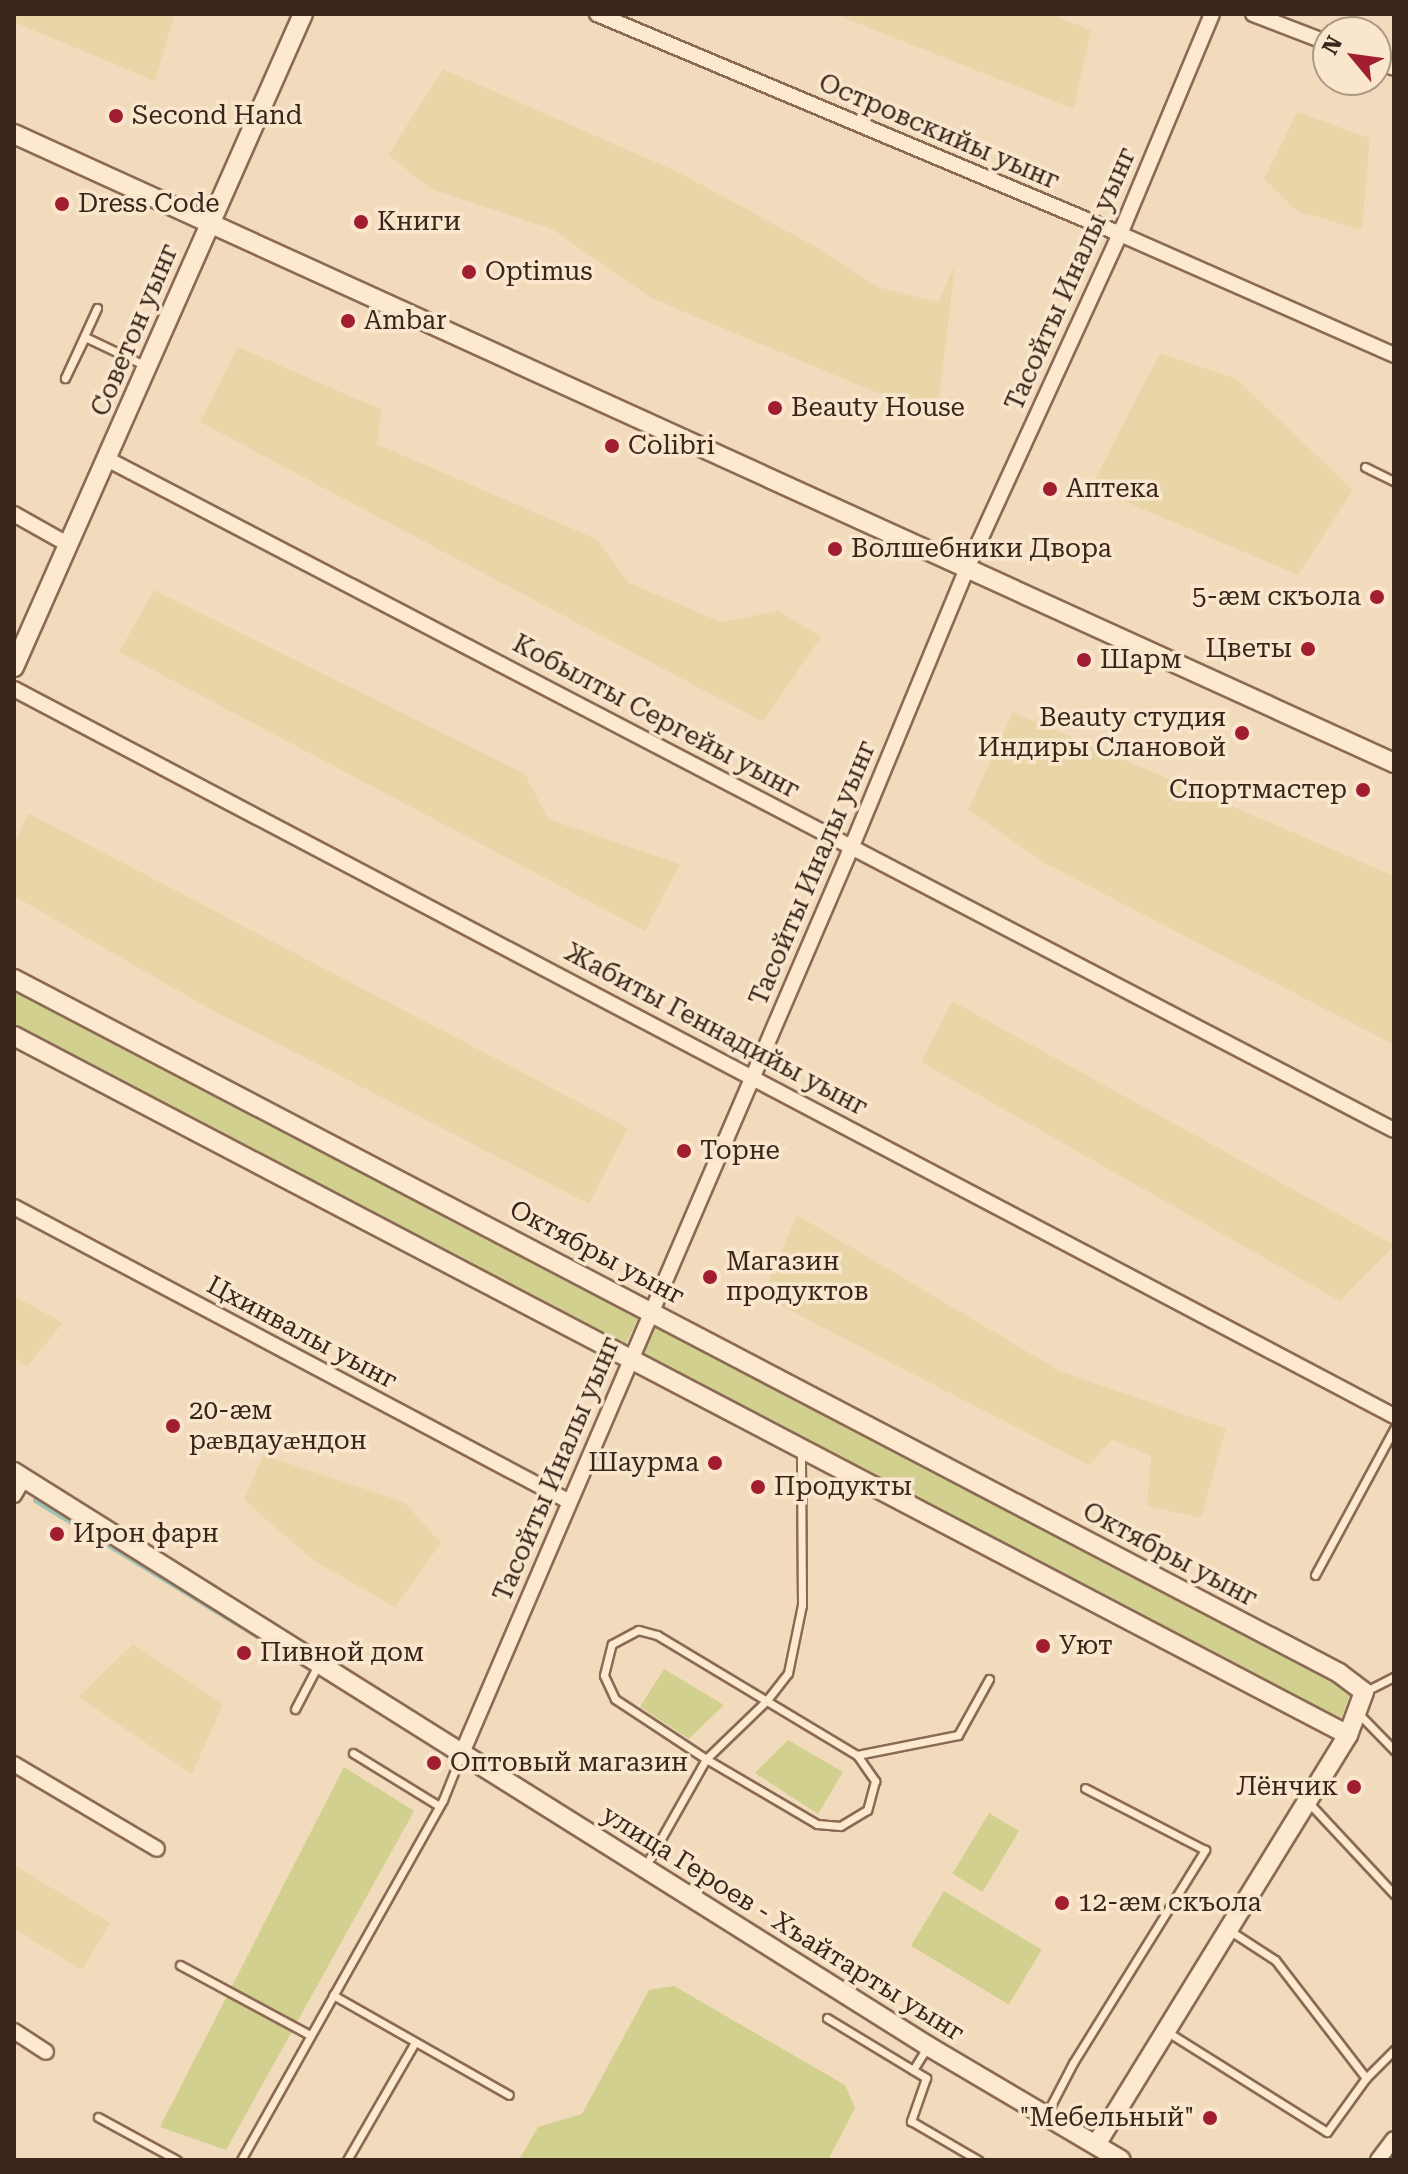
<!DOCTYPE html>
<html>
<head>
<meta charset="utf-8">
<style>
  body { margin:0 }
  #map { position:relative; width:1408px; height:2174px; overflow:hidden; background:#f2dbbc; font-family:"Roboto Serif",serif }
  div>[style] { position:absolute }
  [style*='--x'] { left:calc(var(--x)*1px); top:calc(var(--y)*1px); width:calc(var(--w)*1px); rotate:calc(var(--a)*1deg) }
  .farmland>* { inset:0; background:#e9d6a8 }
  .green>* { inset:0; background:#d1d08f; transform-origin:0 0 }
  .stream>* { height:5px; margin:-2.5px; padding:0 2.5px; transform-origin:2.5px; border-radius:2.5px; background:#a0c3b4 }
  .roads { filter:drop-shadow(2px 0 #8b6a54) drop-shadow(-2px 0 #8b6a54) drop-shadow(0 2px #8b6a54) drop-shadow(0 -2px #8b6a54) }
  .service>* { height:7px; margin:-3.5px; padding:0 3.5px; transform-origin:3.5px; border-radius:3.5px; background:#fce9d0 }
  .minor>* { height:14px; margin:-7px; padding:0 7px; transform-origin:7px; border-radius:7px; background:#fce9d0 }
  .tertiary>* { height:18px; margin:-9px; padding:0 9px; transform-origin:9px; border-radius:9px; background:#fce9d0 }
  .dots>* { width:22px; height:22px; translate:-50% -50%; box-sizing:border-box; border:4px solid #f9e6cc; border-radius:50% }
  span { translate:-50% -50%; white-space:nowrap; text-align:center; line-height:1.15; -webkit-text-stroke:7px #f9e6cc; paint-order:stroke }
  .poi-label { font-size:26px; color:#39251a }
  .left { translate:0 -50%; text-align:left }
  .right { translate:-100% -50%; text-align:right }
  .street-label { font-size:26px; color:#39251a }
  .frame { position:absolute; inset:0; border:16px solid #39251a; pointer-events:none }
  .north { position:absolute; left:1312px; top:16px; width:80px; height:80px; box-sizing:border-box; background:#f9e6cc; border:2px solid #ac9985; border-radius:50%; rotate:299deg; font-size:22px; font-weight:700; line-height:32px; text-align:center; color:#39251a }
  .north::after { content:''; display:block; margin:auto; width:28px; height:36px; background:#a11d30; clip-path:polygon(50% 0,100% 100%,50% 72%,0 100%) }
</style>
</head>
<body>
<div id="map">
  <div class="farmland">
    <div style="clip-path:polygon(14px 14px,175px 14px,155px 81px,14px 22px)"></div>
    <div style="clip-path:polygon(834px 14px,1050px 14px,1091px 30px,1074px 109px)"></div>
    <div style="clip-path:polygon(443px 69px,678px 172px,816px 247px,878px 287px,938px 302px,955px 265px,937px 418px,651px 298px,552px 229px,431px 189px,388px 155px)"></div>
    <div style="clip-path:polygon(1297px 112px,1370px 138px,1362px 230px,1297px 211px,1264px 179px)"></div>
    <div style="clip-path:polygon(238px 347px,382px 410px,377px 444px,596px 539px,629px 583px,721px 622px,779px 611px,821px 637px,763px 722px,200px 422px)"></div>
    <div style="clip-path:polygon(1160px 353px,1235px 378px,1353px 490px,1298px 575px,1091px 487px)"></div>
    <div style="clip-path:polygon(154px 590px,525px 774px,548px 819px,680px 864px,645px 931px,119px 652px)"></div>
    <div style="clip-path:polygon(1013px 712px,1394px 876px,1394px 1045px,1045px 863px,968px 810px)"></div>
    <div style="clip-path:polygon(28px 813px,628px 1128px,589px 1204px,212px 1010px,14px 896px,14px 845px)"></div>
    <div style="clip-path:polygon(952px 1001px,1394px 1245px,1394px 1246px,1340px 1301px,921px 1062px)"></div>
    <div style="clip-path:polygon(797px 1215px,1060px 1371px,1226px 1429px,1201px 1518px,1147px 1506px,1151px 1456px,1112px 1440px,1089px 1465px,762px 1296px)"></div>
    <div style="clip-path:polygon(14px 1296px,63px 1323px,27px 1366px,14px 1358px)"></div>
    <div style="clip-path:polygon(263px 1455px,404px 1502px,441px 1543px,395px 1607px,313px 1560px,244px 1500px)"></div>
    <div style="clip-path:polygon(133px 1644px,223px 1704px,192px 1774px,78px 1697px)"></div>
    <div style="clip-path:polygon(14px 1865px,110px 1923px,82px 1970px,14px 1929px)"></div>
  </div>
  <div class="green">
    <div style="clip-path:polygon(14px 986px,640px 1315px,625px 1345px,620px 1347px,14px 1027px)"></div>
    <div style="clip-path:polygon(653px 1323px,1333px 1678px,1352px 1691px,1340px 1720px,1335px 1721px,642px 1358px,640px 1353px)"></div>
    <div style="clip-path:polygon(664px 1669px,724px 1705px,689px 1739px,640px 1707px)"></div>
    <div style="clip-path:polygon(788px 1740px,843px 1772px,818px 1814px,755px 1773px)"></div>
    <div style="clip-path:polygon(344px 1767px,414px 1811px,226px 2150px,160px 2127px)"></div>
    <div style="left:989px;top:1813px;width:35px;height:71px;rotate:31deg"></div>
    <div style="left:944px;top:1891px;width:114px;height:64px;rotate:31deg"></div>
    <div style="clip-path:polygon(674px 1986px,845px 2085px,855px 2108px,828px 2160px,519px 2160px,538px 2127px,582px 2114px,649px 1990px)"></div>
  </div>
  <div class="stream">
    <div style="--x:35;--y:1500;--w:319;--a:31.5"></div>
  </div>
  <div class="roads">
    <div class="service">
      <div style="--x:97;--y:308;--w:77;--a:114.6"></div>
      <div style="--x:65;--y:378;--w:46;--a:-64"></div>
      <div style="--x:85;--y:337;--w:68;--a:25.4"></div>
      <div style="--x:1365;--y:467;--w:32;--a:26"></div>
      <div style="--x:1315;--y:1575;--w:166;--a:-61.6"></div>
      <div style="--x:638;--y:1630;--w:20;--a:15"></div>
      <div style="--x:657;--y:1635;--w:233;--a:31"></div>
      <div style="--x:857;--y:1755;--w:32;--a:55"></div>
      <div style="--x:875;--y:1781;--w:30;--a:105"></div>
      <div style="--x:867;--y:1810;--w:31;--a:149"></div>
      <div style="--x:840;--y:1826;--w:23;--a:-175"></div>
      <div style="--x:817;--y:1824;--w:129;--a:-149.6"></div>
      <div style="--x:706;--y:1759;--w:109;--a:-146.6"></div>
      <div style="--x:615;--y:1699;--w:26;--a:-115"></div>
      <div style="--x:604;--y:1675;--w:32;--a:-76"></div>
      <div style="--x:612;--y:1644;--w:30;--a:-28"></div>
      <div style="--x:1364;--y:1692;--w:34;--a:-27"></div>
      <div style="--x:295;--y:1709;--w:50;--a:-62.4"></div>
      <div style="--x:1358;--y:1713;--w:52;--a:45.8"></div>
      <div style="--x:353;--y:1753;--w:101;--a:31.6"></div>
      <div style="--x:857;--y:1755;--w:103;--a:-11.2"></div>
      <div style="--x:958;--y:1735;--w:64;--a:-61"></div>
      <div style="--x:1309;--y:1803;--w:125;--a:47"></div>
      <div style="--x:645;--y:1867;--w:124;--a:-60.5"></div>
      <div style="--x:706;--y:1759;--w:85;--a:-44"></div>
      <div style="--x:767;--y:1700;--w:34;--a:-52"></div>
      <div style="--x:788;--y:1673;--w:69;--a:-78.4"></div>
      <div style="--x:802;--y:1605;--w:155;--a:-90.4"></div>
      <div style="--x:180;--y:1965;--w:148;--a:28.3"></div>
      <div style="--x:333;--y:1995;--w:202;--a:29.6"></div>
      <div style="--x:827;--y:2018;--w:116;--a:31.2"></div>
      <div style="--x:926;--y:2078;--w:46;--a:109.2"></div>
      <div style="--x:911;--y:2121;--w:78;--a:30.2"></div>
      <div style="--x:1166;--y:2031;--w:190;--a:32.1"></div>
      <div style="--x:1327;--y:2132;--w:67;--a:-54.2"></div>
      <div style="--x:1366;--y:2078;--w:149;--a:-127.6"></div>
      <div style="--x:1275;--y:1960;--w:55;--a:-146.9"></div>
      <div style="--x:913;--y:2070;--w:26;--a:-58"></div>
      <div style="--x:1366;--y:2078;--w:40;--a:-45"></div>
      <div style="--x:1047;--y:2113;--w:56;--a:-62.5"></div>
      <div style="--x:1073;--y:2063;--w:251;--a:-58.2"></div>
      <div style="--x:1205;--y:1850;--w:135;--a:-152.7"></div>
      <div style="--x:98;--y:2117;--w:90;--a:28.6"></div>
      <div style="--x:241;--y:2160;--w:413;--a:-60.7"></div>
      <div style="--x:443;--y:1800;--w:48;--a:-68.2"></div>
      <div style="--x:347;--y:2160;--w:136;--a:-60"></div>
    </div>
    <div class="minor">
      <div style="--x:597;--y:14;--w:567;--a:22.81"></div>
      <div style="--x:1120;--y:234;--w:300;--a:23.8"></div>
      <div style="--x:1253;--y:14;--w:80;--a:21.1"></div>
      <div style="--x:1376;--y:61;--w:19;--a:21"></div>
      <div style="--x:107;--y:459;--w:1451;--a:27.54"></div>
      <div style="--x:14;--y:514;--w:63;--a:29.4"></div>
      <div style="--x:14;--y:689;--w:1560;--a:27.78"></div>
      <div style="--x:14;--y:1207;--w:627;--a:27.95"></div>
      <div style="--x:14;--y:1495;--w:20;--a:-60"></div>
      <div style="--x:462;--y:1753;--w:987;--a:-66.73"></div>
      <div style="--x:852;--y:846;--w:303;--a:-67.5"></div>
      <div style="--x:968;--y:566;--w:365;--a:-65.4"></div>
      <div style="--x:1120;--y:234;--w:238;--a:-67.3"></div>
      <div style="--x:14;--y:1764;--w:166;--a:30.7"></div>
      <div style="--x:14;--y:2031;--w:38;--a:33"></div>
      <div style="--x:1378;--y:2160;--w:26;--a:-53"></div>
    </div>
    <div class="tertiary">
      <div style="--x:14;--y:134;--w:1517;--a:24.5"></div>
      <div style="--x:14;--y:667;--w:714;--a:-66.13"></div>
      <div style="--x:14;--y:979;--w:1496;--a:27.64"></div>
      <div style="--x:1339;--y:1673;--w:31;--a:37"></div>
      <div style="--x:1364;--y:1692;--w:46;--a:110.4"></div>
      <div style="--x:1348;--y:1735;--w:481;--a:121.6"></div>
      <div style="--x:14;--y:1036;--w:1506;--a:27.65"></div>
      <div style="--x:14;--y:1472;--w:1079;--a:32.13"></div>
      <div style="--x:928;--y:2046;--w:224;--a:30.6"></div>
    </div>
  </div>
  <div class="dots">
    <div style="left:116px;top:116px;background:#a11d30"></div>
    <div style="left:62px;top:204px;background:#a11d30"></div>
    <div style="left:361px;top:222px;background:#a11d30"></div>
    <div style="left:469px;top:272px;background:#a11d30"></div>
    <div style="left:348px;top:321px;background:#a11d30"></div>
    <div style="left:775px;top:408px;background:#a11d30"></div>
    <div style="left:612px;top:446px;background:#a11d30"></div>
    <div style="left:1050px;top:489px;background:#a11d30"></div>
    <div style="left:835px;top:549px;background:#a11d30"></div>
    <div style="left:1377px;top:597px;background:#a11d30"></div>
    <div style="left:1308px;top:649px;background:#a11d30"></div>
    <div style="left:1084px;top:660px;background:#a11d30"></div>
    <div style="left:1242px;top:733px;background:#a11d30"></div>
    <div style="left:1363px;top:790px;background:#a11d30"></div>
    <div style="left:684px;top:1151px;background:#a11d30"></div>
    <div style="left:710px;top:1277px;background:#a11d30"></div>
    <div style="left:173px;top:1426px;background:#a11d30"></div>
    <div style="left:715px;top:1463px;background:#a11d30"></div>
    <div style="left:758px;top:1487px;background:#a11d30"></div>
    <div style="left:57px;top:1534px;background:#a11d30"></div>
    <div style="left:1043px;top:1646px;background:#a11d30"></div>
    <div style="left:244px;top:1653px;background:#a11d30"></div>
    <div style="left:434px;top:1763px;background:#a11d30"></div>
    <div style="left:1354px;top:1787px;background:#a11d30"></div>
    <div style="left:1062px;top:1903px;background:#a11d30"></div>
    <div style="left:1210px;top:2118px;background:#a11d30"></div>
  </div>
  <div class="poi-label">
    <span class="left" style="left:132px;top:116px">Second Hand</span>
    <span class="left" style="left:78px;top:204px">Dress Code</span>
    <span class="left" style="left:377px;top:222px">Книги</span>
    <span class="left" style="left:485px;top:272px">Optimus</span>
    <span class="left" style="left:364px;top:321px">Ambar</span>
    <span class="left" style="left:791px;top:408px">Beauty House</span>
    <span class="left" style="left:628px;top:446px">Colibri</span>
    <span class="left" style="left:1066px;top:489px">Аптека</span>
    <span class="left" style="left:851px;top:549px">Волшебники Двора</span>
    <span class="right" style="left:1361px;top:597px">5-æм скъола</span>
    <span class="right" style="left:1292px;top:649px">Цветы</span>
    <span class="left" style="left:1100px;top:660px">Шарм</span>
    <span class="right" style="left:1226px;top:733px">Beauty студия<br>Индиры Слановой</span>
    <span class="right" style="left:1347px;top:790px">Спортмастер</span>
    <span class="left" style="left:700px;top:1151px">Торне</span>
    <span class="left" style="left:726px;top:1277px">Магазин<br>продуктов</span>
    <span class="left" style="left:189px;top:1426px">20-æм<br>рӕвдауӕндон</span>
    <span class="right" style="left:699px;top:1463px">Шаурма</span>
    <span class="left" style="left:774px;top:1487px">Продукты</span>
    <span class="left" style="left:73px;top:1534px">Ирон фарн</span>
    <span class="left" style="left:1059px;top:1646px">Уют</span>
    <span class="left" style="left:260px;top:1653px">Пивной дом</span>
    <span class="left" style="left:450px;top:1763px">Оптовый магазин</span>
    <span class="right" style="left:1338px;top:1787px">Лёнчик</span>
    <span class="left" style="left:1078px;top:1903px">12-æм скъола</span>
    <span class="right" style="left:1194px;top:2118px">"Мебельный"</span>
  </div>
  <div class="street-label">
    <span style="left:939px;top:132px;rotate:23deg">Островскийы уынг</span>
    <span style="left:1071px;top:279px;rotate:-66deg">Тасойты Иналы уынг</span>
    <span style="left:135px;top:330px;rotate:-67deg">Советон уынг</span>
    <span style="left:656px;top:717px;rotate:28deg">Кобылты Сергейы уынг</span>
    <span style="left:813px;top:873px;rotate:-67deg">Тасойты Иналы уынг</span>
    <span style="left:716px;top:1030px;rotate:28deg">Жабиты Геннадийы уынг</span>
    <span style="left:597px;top:1253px;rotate:28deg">Октябры уынг</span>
    <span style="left:302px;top:1333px;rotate:28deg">Цхинвалы уынг</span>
    <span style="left:557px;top:1469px;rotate:-67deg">Тасойты Иналы уынг</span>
    <span style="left:1170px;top:1555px;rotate:28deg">Октябры уынг</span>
    <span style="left:783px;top:1924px;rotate:32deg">улица Героев - Хъайтарты уынг</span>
  </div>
  <div class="frame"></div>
  <div class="north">N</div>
</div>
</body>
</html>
